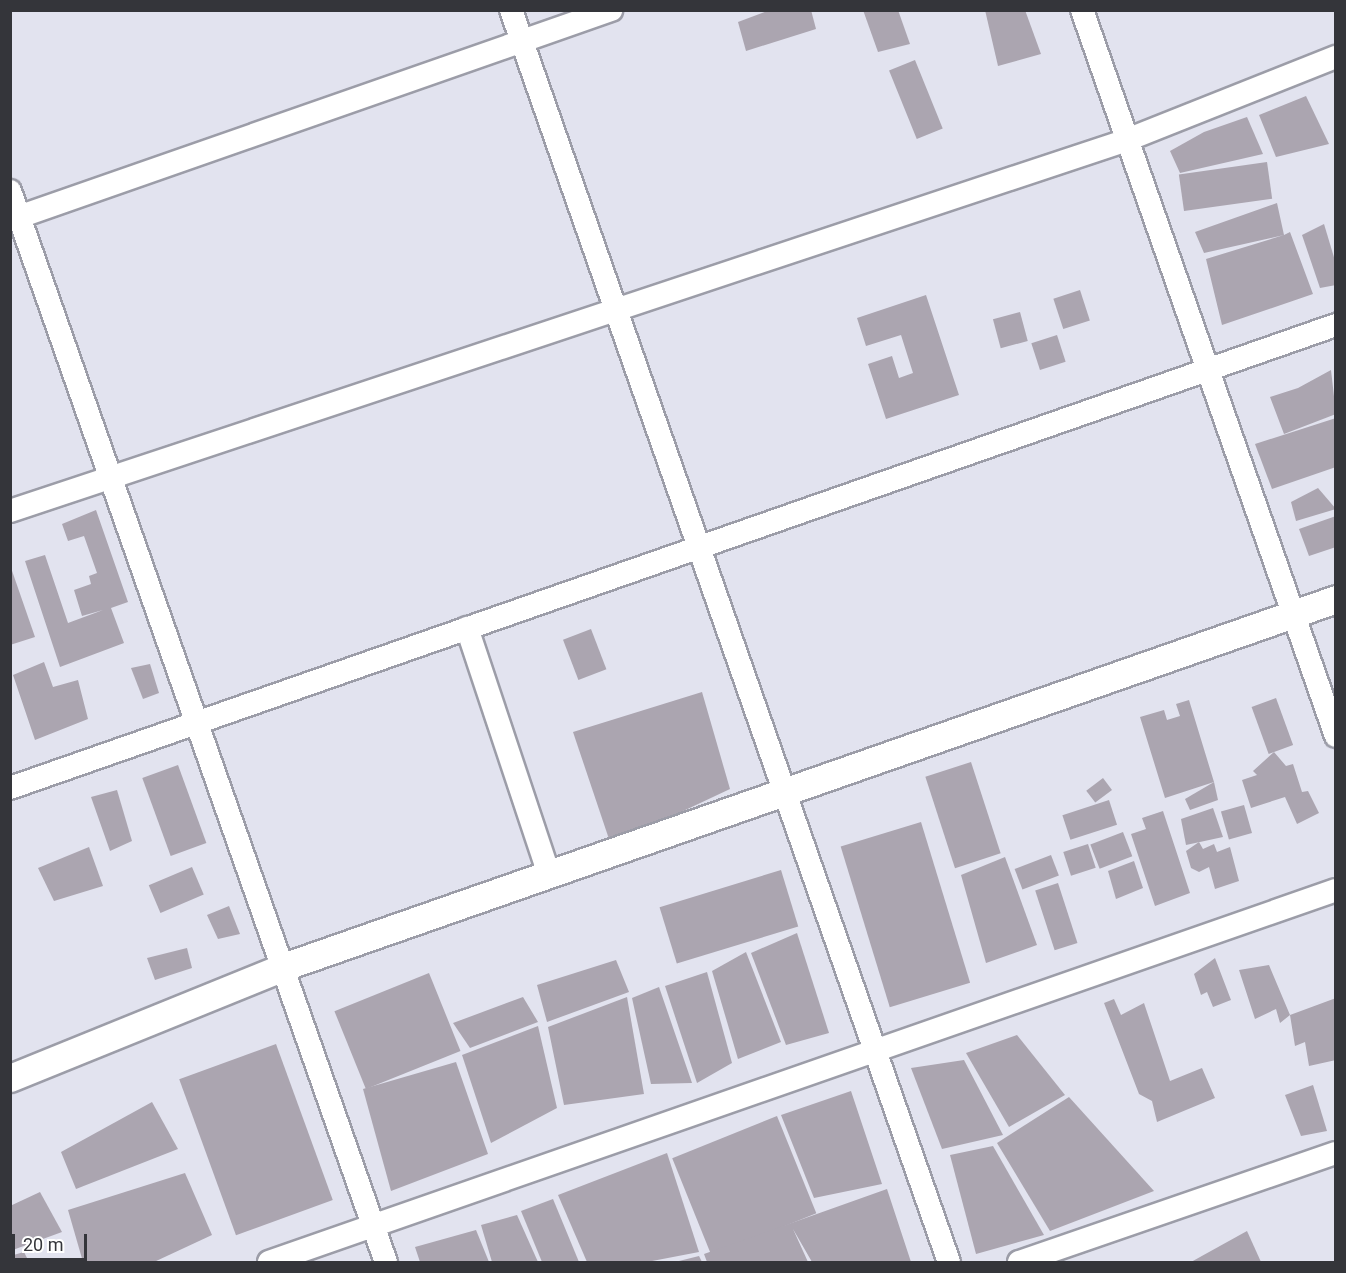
<!DOCTYPE html>
<html>
<head>
<meta charset="utf-8">
<style>
  body { margin:0 }
  #map { position:relative; width:1346px; height:1273px; overflow:hidden; background:#e2e3ef; font-family:Roboto,sans-serif }
  div>[style] { position:absolute }
  [style*='--x'] { left:calc(var(--x)*1px); top:calc(var(--y)*1px); width:calc(var(--w)*1px); rotate:calc(var(--a)*1deg) }
  .building>* { inset:0; background:#aba5b0; transform-origin:0 0 }
  .roads { filter:drop-shadow(2px 0 #9c9da8) drop-shadow(-2px 0 #9c9da8) drop-shadow(0 2px #9c9da8) drop-shadow(0 -2px #9c9da8) }
  .minor>* { height:22px; margin:-11px; padding:0 11px; transform-origin:11px; border-radius:11px; background:#fff }
  .tertiary>* { height:27px; margin:-13.5px; padding:0 13.5px; transform-origin:13.5px; border-radius:13.5px; background:#fff }
  span { translate:-50% -50%; white-space:nowrap; text-align:center; line-height:1.15; -webkit-text-stroke:4.5px #fff; paint-order:stroke }
  .frame { position:absolute; inset:0; border:12px solid #34353a; pointer-events:none }
  .scale { position:absolute; left:12px; top:1234px; width:75px; height:27px; box-sizing:border-box; border:3px solid #34353a; border-top:0; padding-left:8px; font-size:18px; line-height:21px; white-space:nowrap; color:#34353a; -webkit-text-stroke:4px #fff; paint-order:stroke }
</style>
</head>
<body>
<div id="map">
  <div class="building">
    <div style="clip-path:polygon(770px 10px,811px 10px,816px 29px,746px 51px,738px 22px)"></div>
    <div style="clip-path:polygon(863px 10px,898px 10px,910px 44px,878px 52px)"></div>
    <div style="clip-path:polygon(985px 10px,1025px 10px,1041px 54px,998px 66px)"></div>
    <div style="left:915px;top:60px;width:74px;height:28px;rotate:68deg"></div>
    <div style="clip-path:polygon(1306px 96px,1329px 144px,1276px 157px,1259px 115px)"></div>
    <div style="clip-path:polygon(1247px 117px,1263px 154px,1180px 173px,1170px 151px,1204px 132px)"></div>
    <div style="left:1267px;top:162px;width:37px;height:89px;rotate:82deg"></div>
    <div style="clip-path:polygon(1277px 203px,1284px 235px,1290px 232px,1313px 294px,1222px 325px,1206px 259px,1284px 235px,1204px 253px,1195px 232px)"></div>
    <div style="clip-path:polygon(1324px 224px,1336px 264px,1336px 285px,1320px 288px,1302px 235px)"></div>
    <div style="left:1080px;top:290px;width:32px;height:28px;rotate:72deg"></div>
    <div style="clip-path:polygon(926px 295px,959px 395px,886px 419px,868px 364px,892px 356px,899px 378px,913px 373px,901px 335px,866px 346px,857px 318px)"></div>
    <div style="left:1020px;top:312px;width:30px;height:28px;rotate:75deg"></div>
    <div style="left:1057px;top:335px;width:28px;height:27px;rotate:72deg"></div>
    <div style="clip-path:polygon(1331px 370px,1336px 414px,1284px 434px,1270px 397px,1298px 388px)"></div>
    <div style="clip-path:polygon(1336px 418px,1336px 467px,1272px 489px,1255px 444px)"></div>
    <div style="clip-path:polygon(1318px 488px,1336px 509px,1296px 521px,1291px 502px)"></div>
    <div style="clip-path:polygon(96px 510px,128px 602px,111px 608px,124px 643px,60px 667px,25px 561px,45px 555px,68px 623px,103px 610px,82px 616px,74px 590px,91px 584px,89px 576px,97px 573px,84px 536px,68px 541px,62px 524px)"></div>
    <div style="clip-path:polygon(1336px 516px,1336px 547px,1309px 556px,1299px 529px)"></div>
    <div style="clip-path:polygon(10px 565px,35px 637px,10px 645px)"></div>
    <div style="left:591px;top:629px;width:43px;height:30px;rotate:69deg"></div>
    <div style="clip-path:polygon(44px 662px,53px 687px,78px 680px,88px 719px,35px 740px,13px 675px)"></div>
    <div style="clip-path:polygon(150px 664px,159px 693px,143px 699px,131px 668px)"></div>
    <div style="clip-path:polygon(702px 692px,730px 789px,611px 845px,573px 732px)"></div>
    <div style="left:1276px;top:698px;width:50px;height:26px;rotate:70deg"></div>
    <div style="clip-path:polygon(1189px 700px,1214px 782px,1165px 798px,1140px 717px,1164px 710px,1167px 720px,1180px 716px,1176px 704px)"></div>
    <div style="clip-path:polygon(1274px 752px,1286px 766px,1293px 764px,1302px 792px,1308px 791px,1319px 813px,1297px 824px,1285px 797px,1251px 808px,1242px 780px,1257px 775px,1253px 771px)"></div>
    <div style="left:971px;top:762px;width:96px;height:48px;rotate:72deg"></div>
    <div style="left:178px;top:765px;width:83px;height:38px;rotate:70deg"></div>
    <div style="left:1103px;top:778px;width:15px;height:21px;rotate:53deg"></div>
    <div style="clip-path:polygon(1214px 782px,1218px 800px,1190px 810px,1185px 799px)"></div>
    <div style="clip-path:polygon(117px 790px,132px 841px,110px 851px,91px 797px)"></div>
    <div style="left:1109px;top:800px;width:26px;height:49px;rotate:72deg"></div>
    <div style="left:1244px;top:805px;width:29px;height:24px;rotate:74deg"></div>
    <div style="clip-path:polygon(1213px 808px,1223px 837px,1186px 845px,1181px 819px)"></div>
    <div style="clip-path:polygon(1163px 811px,1190px 893px,1155px 906px,1131px 834px,1146px 829px,1142px 818px)"></div>
    <div style="left:921px;top:822px;width:168px;height:84px;rotate:73deg"></div>
    <div style="left:1123px;top:832px;width:26px;height:35px;rotate:69deg"></div>
    <div style="clip-path:polygon(1199px 842px,1203px 849px,1214px 844px,1217px 852px,1230px 847px,1239px 881px,1215px 889px,1209px 867px,1199px 872px,1191px 868px,1186px 851px)"></div>
    <div style="left:1088px;top:844px;width:25px;height:26px;rotate:72deg"></div>
    <div style="clip-path:polygon(89px 847px,103px 886px,54px 901px,38px 868px)"></div>
    <div style="left:1051px;top:855px;width:22px;height:39px;rotate:69deg"></div>
    <div style="clip-path:polygon(1005px 857px,1037px 945px,986px 963px,961px 875px)"></div>
    <div style="clip-path:polygon(1134px 861px,1143px 888px,1116px 899px,1108px 871px)"></div>
    <div style="left:192px;top:867px;width:30px;height:47px;rotate:67deg"></div>
    <div style="left:781px;top:870px;width:59px;height:127px;rotate:73deg"></div>
    <div style="left:1058px;top:883px;width:63px;height:24px;rotate:72deg"></div>
    <div style="clip-path:polygon(229px 906px,240px 934px,218px 939px,207px 915px)"></div>
    <div style="clip-path:polygon(797px 933px,829px 1033px,786px 1045px,751px 953px)"></div>
    <div style="clip-path:polygon(187px 948px,192px 968px,155px 980px,147px 958px)"></div>
    <div style="clip-path:polygon(746px 952px,781px 1042px,738px 1059px,712px 971px)"></div>
    <div style="clip-path:polygon(1215px 958px,1231px 1000px,1213px 1007px,1207px 992px,1201px 995px,1194px 974px)"></div>
    <div style="clip-path:polygon(616px 960px,629px 992px,547px 1022px,537px 985px)"></div>
    <div style="clip-path:polygon(1269px 965px,1290px 1015px,1280px 1023px,1276px 1009px,1255px 1019px,1239px 970px)"></div>
    <div style="clip-path:polygon(707px 972px,732px 1063px,697px 1083px,665px 986px)"></div>
    <div style="left:429px;top:973px;width:84px;height:102px;rotate:68deg"></div>
    <div style="clip-path:polygon(659px 987px,692px 1083px,651px 1084px,632px 998px)"></div>
    <div style="clip-path:polygon(523px 997px,538px 1022px,470px 1048px,453px 1023px)"></div>
    <div style="clip-path:polygon(627px 997px,644px 1094px,564px 1105px,548px 1027px)"></div>
    <div style="clip-path:polygon(1336px 998px,1336px 1060px,1309px 1066px,1305px 1042px,1295px 1046px,1290px 1015px)"></div>
    <div style="clip-path:polygon(1114px 999px,1121px 1015px,1144px 1003px,1170px 1081px,1202px 1068px,1215px 1098px,1157px 1122px,1152px 1101px,1139px 1094px,1104px 1003px)"></div>
    <div style="clip-path:polygon(538px 1026px,557px 1108px,491px 1143px,462px 1055px)"></div>
    <div style="clip-path:polygon(1017px 1035px,1065px 1095px,1009px 1127px,966px 1053px)"></div>
    <div style="left:276px;top:1044px;width:166px;height:103px;rotate:70deg"></div>
    <div style="clip-path:polygon(964px 1060px,1003px 1135px,942px 1149px,911px 1068px)"></div>
    <div style="clip-path:polygon(456px 1062px,488px 1154px,391px 1191px,363px 1089px)"></div>
    <div style="clip-path:polygon(1313px 1085px,1327px 1131px,1301px 1136px,1285px 1095px)"></div>
    <div style="clip-path:polygon(851px 1091px,882px 1184px,814px 1198px,781px 1115px)"></div>
    <div style="clip-path:polygon(1069px 1097px,1154px 1191px,1050px 1231px,997px 1143px)"></div>
    <div style="clip-path:polygon(152px 1102px,178px 1149px,76px 1189px,61px 1152px)"></div>
    <div style="left:777px;top:1116px;width:105px;height:113px;rotate:68deg"></div>
    <div style="clip-path:polygon(993px 1146px,1044px 1235px,976px 1254px,950px 1155px)"></div>
    <div style="clip-path:polygon(667px 1153px,699px 1252px,647px 1262px,587px 1262px,558px 1195px)"></div>
    <div style="clip-path:polygon(185px 1173px,212px 1235px,154px 1262px,83px 1262px,68px 1210px)"></div>
    <div style="clip-path:polygon(887px 1189px,911px 1262px,812px 1262px,793px 1229px,808px 1262px,707px 1262px,704px 1254px)"></div>
    <div style="clip-path:polygon(40px 1192px,62px 1232px,10px 1251px,10px 1206px)"></div>
    <div style="clip-path:polygon(553px 1199px,579px 1262px,542px 1262px,521px 1211px)"></div>
    <div style="clip-path:polygon(517px 1215px,538px 1262px,492px 1262px,481px 1225px)"></div>
    <div style="clip-path:polygon(476px 1230px,489px 1262px,420px 1262px,415px 1247px)"></div>
    <div style="clip-path:polygon(1247px 1231px,1261px 1262px,1191px 1262px)"></div>
    <div style="clip-path:polygon(24px 1252px,29px 1262px,10px 1262px,10px 1256px)"></div>
    <div style="clip-path:polygon(699px 1256px,702px 1262px,675px 1262px)"></div>
  </div>
  <div class="roads">
    <div class="minor">
      <div style="--x:511;--y:10;--w:1326;--a:70.72"></div>
      <div style="--x:1082;--y:10;--w:769;--a:70.72"></div>
      <div style="--x:10;--y:191;--w:1135;--a:70.66"></div>
      <div style="--x:10;--y:220;--w:637;--a:-19.26"></div>
      <div style="--x:10;--y:511;--w:1177;--a:-18.37"></div>
      <div style="--x:1127;--y:140;--w:225;--a:-21.7"></div>
      <div style="--x:467;--y:628;--w:259;--a:71.6"></div>
      <div style="--x:10;--y:788;--w:1405;--a:-19.25"></div>
      <div style="--x:269;--y:1262;--w:1130;--a:-19.22"></div>
      <div style="--x:1019;--y:1262;--w:335;--a:-19"></div>
    </div>
    <div class="tertiary">
      <div style="--x:10;--y:1078;--w:295;--a:-22.1"></div>
      <div style="--x:283;--y:967;--w:1115;--a:-19.26"></div>
    </div>
  </div>
  <div class="frame"></div>
  <div class="scale">20 m</div>
</div>
</body>
</html>
